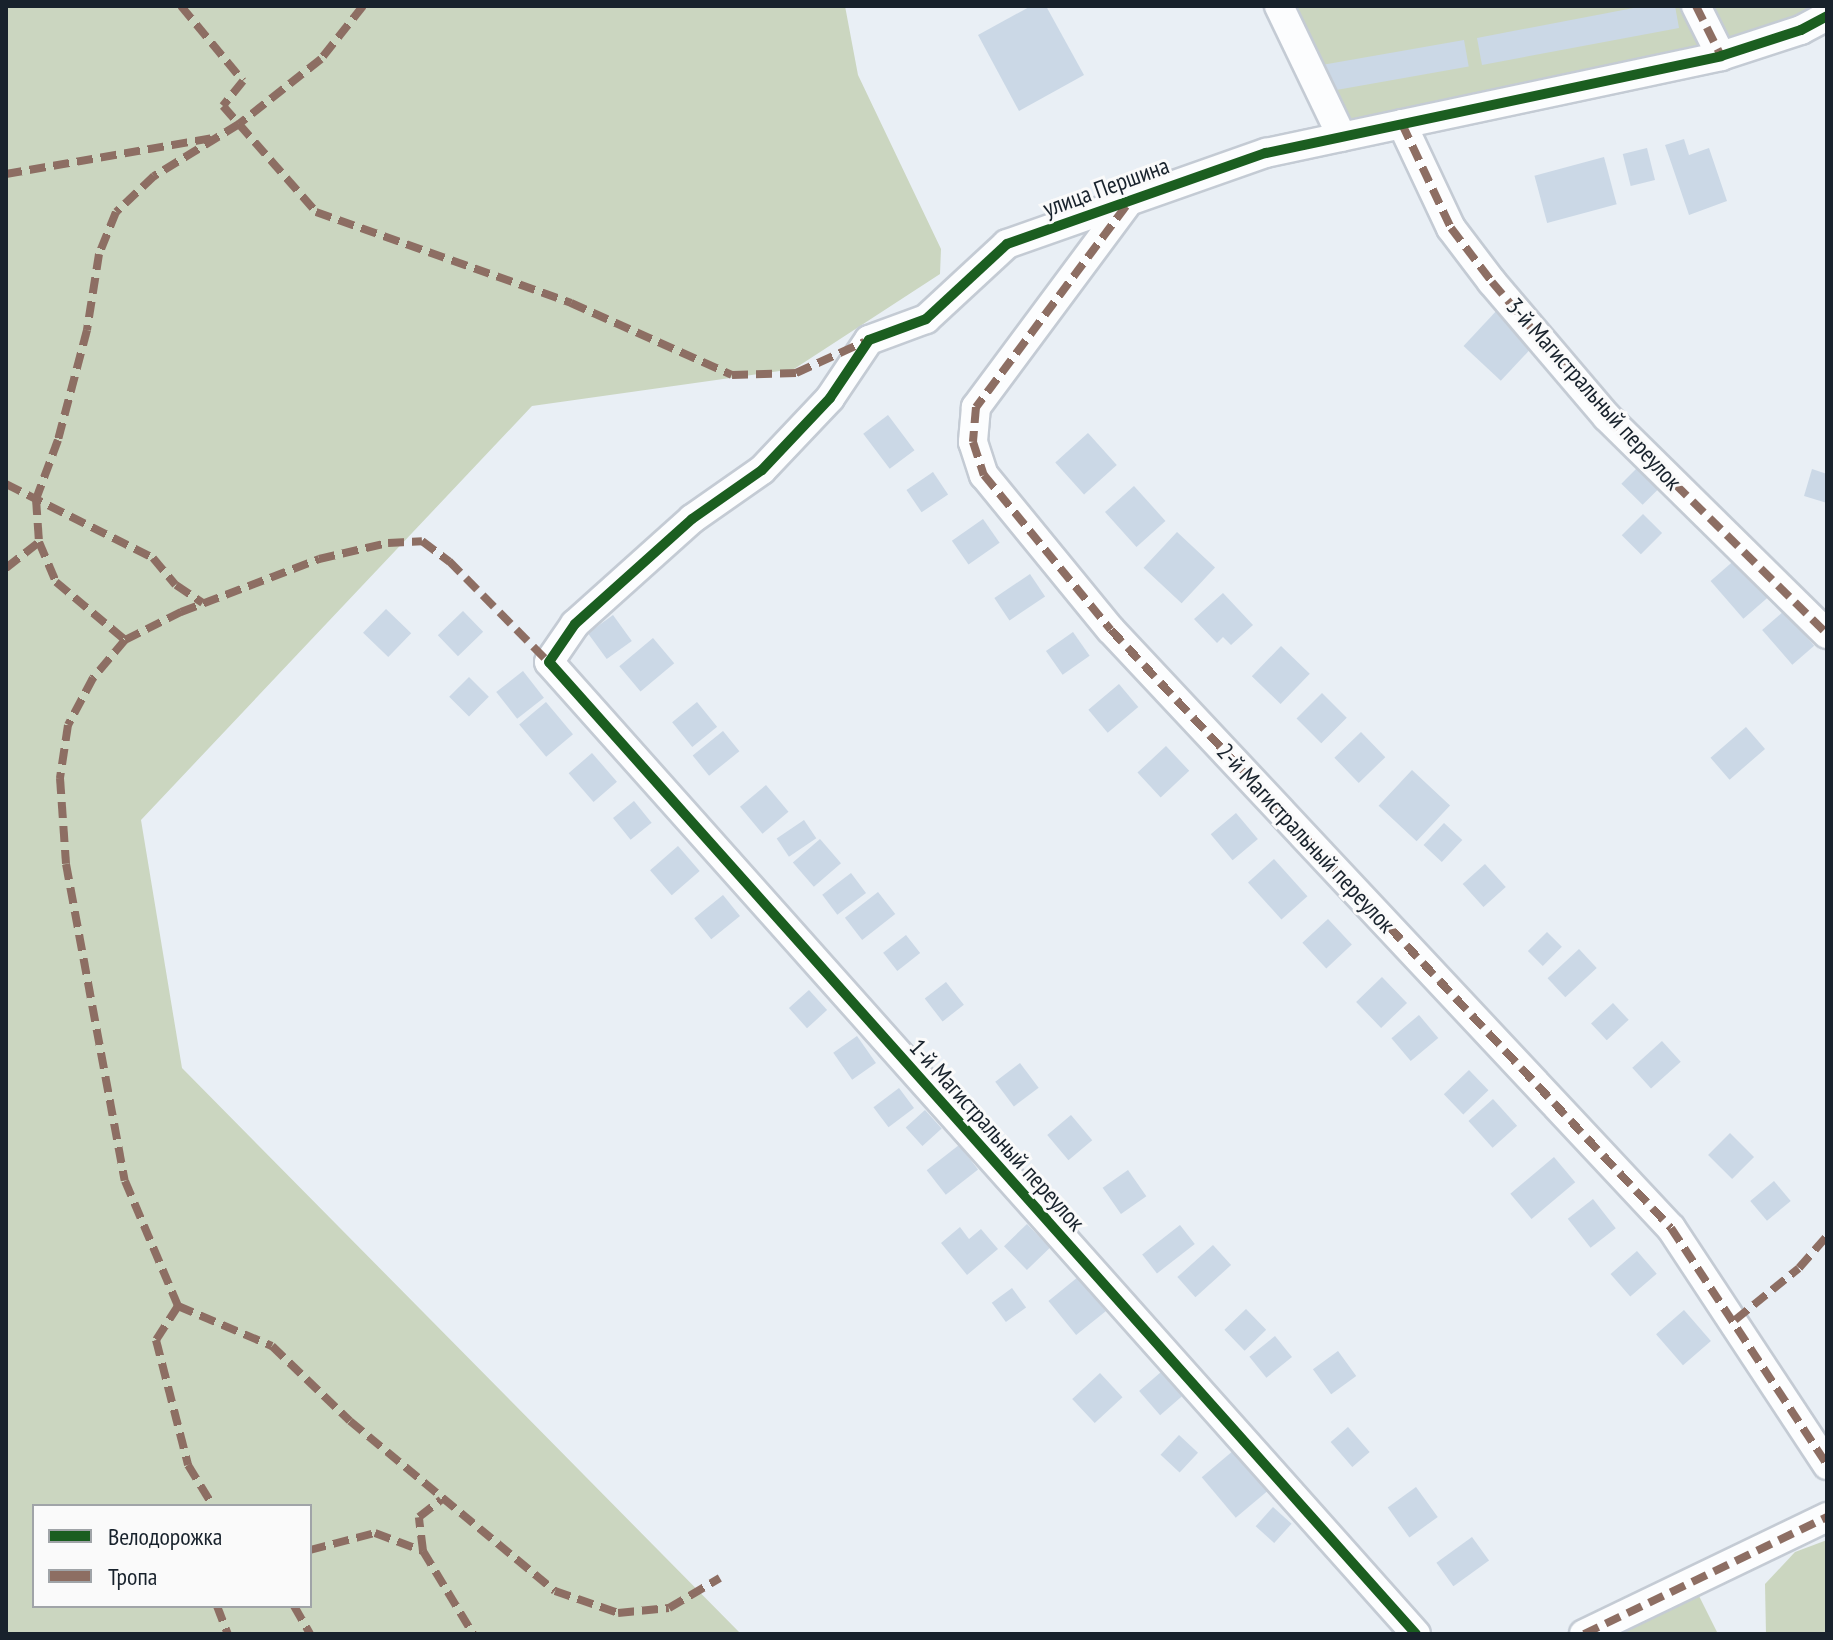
<!DOCTYPE html>
<html>
<head>
<meta charset="utf-8">
<style>
  body { margin:0 }
  #map { position:relative; width:1833px; height:1640px; overflow:hidden; background:#e9eff5; font-family:"PT Sans Narrow",sans-serif }
  div>[style] { position:absolute }
  [style*='--x'] { left:calc(var(--x)*1px); top:calc(var(--y)*1px); width:calc(var(--w)*1px); rotate:calc(var(--a)*1deg) }
  .green>* { inset:0; background:#cbd6c0 }
  .building>* { inset:0; background:#cbd8e6; transform-origin:0 0 }
  .roads { filter:drop-shadow(2px 0 #c4cbd4) drop-shadow(-2px 0 #c4cbd4) drop-shadow(0 2px #c4cbd4) drop-shadow(0 -2px #c4cbd4) }
  .street>* { height:28px; margin:-14px; padding:0 14px; transform-origin:14px; border-radius:14px; background:#fcfdfe }
  .quiet>* { height:8px; margin-top:-4px; transform-origin:0; background:repeating-linear-gradient(90deg,#8d6e63 0 16px,transparent 0 24px) }
  .cycleway>* { height:10px; margin:-5px; padding:0 5px; transform-origin:5px; border-radius:5px; background:#1b5e20 }
  span { translate:-50% -50%; white-space:nowrap; text-align:center; line-height:1.15; -webkit-text-stroke:6px #fafafa; paint-order:stroke }
  .street-label { font-size:24px; color:#18222c }
  .frame { position:absolute; inset:0; border:8px solid #18222c; pointer-events:none }
  .legend { position:absolute; left:32px; top:1504px; width:280px; height:104px; box-sizing:border-box; background:#fafafa; border:2px solid #a0a4a8; margin:0; padding:10px 14px; list-style:none; font-size:24px; color:#18222c }
  .legend li { display:flex; align-items:center; gap:16px; height:40px }
  .legend b { width:40px; border:2px solid #a0a4a8 }
</style>
</head>
<body>
<div id="map">
  <div class="green">
    <div style="clip-path:polygon(evenodd,6px 6px,845px 6px,858px 75px,941px 249px,940px 274px,794px 369px,532px 406px,141px 820px,182px 1068px,741px 1634px,6px 1634px,6px 6px,310px 1506px,310px 1606px,34px 1606px,34px 1506px,310px 1506px)"></div>
    <div style="clip-path:polygon(1285px 6px,1689px 6px,1712px 51px,1344px 128px)"></div>
    <div style="clip-path:polygon(1704px 6px,1827px 6px,1725px 47px)"></div>
    <div style="clip-path:polygon(1827px 1540px,1827px 1634px,1766px 1634px,1765px 1584px,1795px 1552px)"></div>
    <div style="clip-path:polygon(1696px 1590px,1718px 1634px,1609px 1634px)"></div>
  </div>
  <div class="building">
    <div style="clip-path:polygon(1031px 6px,1046px 6px,1084px 75px,1019px 111px,978px 35px)"></div>
    <div style="clip-path:polygon(1644px 6px,1675px 6px,1679px 28px,1482px 65px,1477px 38px)"></div>
    <div style="left:1464px;top:40px;width:27px;height:143px;rotate:80deg"></div>
    <div style="clip-path:polygon(1684px 139px,1689px 155px,1709px 148px,1727px 201px,1689px 215px,1665px 145px)"></div>
    <div style="left:1647px;top:148px;width:33px;height:25px;rotate:76deg"></div>
    <div style="left:1604px;top:157px;width:49px;height:72px;rotate:75deg"></div>
    <div style="left:1499px;top:308px;width:51px;height:52px;rotate:43deg"></div>
    <div style="left:888px;top:415px;width:44px;height:31px;rotate:53deg"></div>
    <div style="left:1088px;top:433px;width:43px;height:44px;rotate:48deg"></div>
    <div style="left:1644px;top:461px;width:30px;height:32px;rotate:45deg"></div>
    <div style="clip-path:polygon(1812px 469px,1827px 474px,1827px 503px,1804px 496px)"></div>
    <div style="left:933px;top:472px;width:27px;height:32px;rotate:56deg"></div>
    <div style="left:1134px;top:486px;width:47px;height:39px;rotate:48deg"></div>
    <div style="left:1643px;top:514px;width:27px;height:30px;rotate:45deg"></div>
    <div style="left:983px;top:519px;width:29px;height:38px;rotate:55deg"></div>
    <div style="left:1177px;top:532px;width:52px;height:49px;rotate:43deg"></div>
    <div style="left:1737px;top:558px;width:50px;height:35px;rotate:49deg"></div>
    <div style="left:1030px;top:574px;width:27px;height:43px;rotate:56deg"></div>
    <div style="clip-path:polygon(1223px 593px,1253px 625px,1231px 645px,1223px 637px,1217px 643px,1194px 619px)"></div>
    <div style="left:386px;top:609px;width:35px;height:33px;rotate:44deg"></div>
    <div style="left:463px;top:611px;width:29px;height:35px;rotate:46deg"></div>
    <div style="left:1784px;top:611px;width:46px;height:29px;rotate:49deg"></div>
    <div style="left:613px;top:615px;width:32px;height:31px;rotate:54deg"></div>
    <div style="left:1073px;top:632px;width:29px;height:33px;rotate:55deg"></div>
    <div style="left:653px;top:638px;width:33px;height:44px;rotate:50deg"></div>
    <div style="left:1281px;top:646px;width:40px;height:42px;rotate:44deg"></div>
    <div style="left:523px;top:671px;width:34px;height:34px;rotate:52deg"></div>
    <div style="left:469px;top:677px;width:28px;height:28px;rotate:45deg"></div>
    <div style="left:1119px;top:684px;width:30px;height:40px;rotate:50deg"></div>
    <div style="left:1322px;top:693px;width:35px;height:36px;rotate:45deg"></div>
    <div style="left:546px;top:702px;width:42px;height:35px;rotate:50deg"></div>
    <div style="left:697px;top:702px;width:32px;height:32px;rotate:51deg"></div>
    <div style="left:1746px;top:727px;width:29px;height:47px;rotate:49deg"></div>
    <div style="left:723px;top:731px;width:26px;height:39px;rotate:51deg"></div>
    <div style="left:1361px;top:732px;width:35px;height:37px;rotate:46deg"></div>
    <div style="left:1166px;top:746px;width:34px;height:39px;rotate:47deg"></div>
    <div style="left:592px;top:753px;width:38px;height:31px;rotate:49deg"></div>
    <div style="left:1412px;top:770px;width:52px;height:49px;rotate:43deg"></div>
    <div style="left:766px;top:785px;width:35px;height:34px;rotate:50deg"></div>
    <div style="left:634px;top:801px;width:28px;height:27px;rotate:51deg"></div>
    <div style="left:1236px;top:813px;width:34px;height:33px;rotate:50deg"></div>
    <div style="left:804px;top:820px;width:22px;height:33px;rotate:56deg"></div>
    <div style="left:1444px;top:823px;width:25px;height:30px;rotate:43deg"></div>
    <div style="left:820px;top:839px;width:32px;height:36px;rotate:49deg"></div>
    <div style="left:678px;top:846px;width:33px;height:37px;rotate:49deg"></div>
    <div style="left:1274px;top:859px;width:50px;height:35px;rotate:48deg"></div>
    <div style="left:1485px;top:864px;width:31px;height:30px;rotate:48deg"></div>
    <div style="left:851px;top:873px;width:25px;height:36px;rotate:53deg"></div>
    <div style="left:878px;top:892px;width:28px;height:42px;rotate:52deg"></div>
    <div style="left:723px;top:895px;width:27px;height:37px;rotate:51deg"></div>
    <div style="left:1328px;top:919px;width:35px;height:35px;rotate:47deg"></div>
    <div style="left:1547px;top:932px;width:21px;height:27px;rotate:45deg"></div>
    <div style="left:906px;top:935px;width:23px;height:29px;rotate:52deg"></div>
    <div style="left:1579px;top:949px;width:26px;height:43px;rotate:47deg"></div>
    <div style="left:1382px;top:977px;width:36px;height:36px;rotate:46deg"></div>
    <div style="left:946px;top:982px;width:29px;height:27px;rotate:52deg"></div>
    <div style="left:809px;top:990px;width:27px;height:27px;rotate:48deg"></div>
    <div style="left:1613px;top:1003px;width:23px;height:30px;rotate:47deg"></div>
    <div style="left:1419px;top:1015px;width:30px;height:36px;rotate:50deg"></div>
    <div style="left:857px;top:1036px;width:33px;height:29px;rotate:55deg"></div>
    <div style="left:1662px;top:1041px;width:28px;height:40px;rotate:48deg"></div>
    <div style="left:1020px;top:1063px;width:31px;height:31px;rotate:53deg"></div>
    <div style="left:1469px;top:1070px;width:28px;height:35px;rotate:46deg"></div>
    <div style="left:899px;top:1088px;width:25px;height:32px;rotate:53deg"></div>
    <div style="left:1493px;top:1099px;width:36px;height:33px;rotate:48deg"></div>
    <div style="left:925px;top:1110px;width:25px;height:26px;rotate:48deg"></div>
    <div style="left:1071px;top:1115px;width:33px;height:31px;rotate:50deg"></div>
    <div style="left:1730px;top:1133px;width:34px;height:31px;rotate:45deg"></div>
    <div style="left:959px;top:1145px;width:31px;height:41px;rotate:52deg"></div>
    <div style="left:1554px;top:1157px;width:33px;height:57px;rotate:50deg"></div>
    <div style="left:1128px;top:1170px;width:32px;height:31px;rotate:55deg"></div>
    <div style="left:1774px;top:1181px;width:26px;height:31px;rotate:50deg"></div>
    <div style="left:1593px;top:1199px;width:37px;height:32px;rotate:52deg"></div>
    <div style="left:1027px;top:1224px;width:33px;height:32px;rotate:46deg"></div>
    <div style="left:1180px;top:1225px;width:24px;height:48px;rotate:52deg"></div>
    <div style="clip-path:polygon(960px 1227px,969px 1239px,981px 1229px,998px 1249px,967px 1275px,941px 1243px)"></div>
    <div style="left:1213px;top:1245px;width:27px;height:48px;rotate:48deg"></div>
    <div style="left:1637px;top:1251px;width:30px;height:35px;rotate:49deg"></div>
    <div style="left:1078px;top:1277px;width:44px;height:38px;rotate:51deg"></div>
    <div style="left:1012px;top:1288px;width:24px;height:25px;rotate:54deg"></div>
    <div style="left:1246px;top:1309px;width:29px;height:30px;rotate:46deg"></div>
    <div style="left:1684px;top:1310px;width:41px;height:37px;rotate:49deg"></div>
    <div style="left:1275px;top:1336px;width:27px;height:33px;rotate:51deg"></div>
    <div style="left:1338px;top:1351px;width:31px;height:31px;rotate:54deg"></div>
    <div style="left:1161px;top:1372px;width:32px;height:29px;rotate:49deg"></div>
    <div style="left:1100px;top:1373px;width:33px;height:38px;rotate:47deg"></div>
    <div style="left:1348px;top:1427px;width:33px;height:23px;rotate:49deg"></div>
    <div style="left:1179px;top:1435px;width:26px;height:27px;rotate:43deg"></div>
    <div style="left:1240px;top:1445px;width:53px;height:50px;rotate:50deg"></div>
    <div style="left:1416px;top:1487px;width:37px;height:35px;rotate:54deg"></div>
    <div style="left:1273px;top:1507px;width:25px;height:26px;rotate:42deg"></div>
    <div style="left:1472px;top:1537px;width:29px;height:44px;rotate:54deg"></div>
  </div>
  <div class="roads">
    <div class="street">
      <div style="--x:1279;--y:6;--w:145;--a:64.3"></div>
      <div style="--x:1696;--y:6;--w:56;--a:63.4"></div>
      <div style="--x:1402;--y:124;--w:115;--a:64.8"></div>
      <div style="--x:1451;--y:228;--w:68;--a:52.8"></div>
      <div style="--x:1492;--y:282;--w:177;--a:49.6"></div>
      <div style="--x:1607;--y:417;--w:309;--a:44.6"></div>
      <div style="--x:1132;--y:197;--w:262;--a:126.6"></div>
      <div style="--x:976;--y:407;--w:35;--a:95"></div>
      <div style="--x:973;--y:442;--w:35;--a:72"></div>
      <div style="--x:984;--y:475;--w:200;--a:50.7"></div>
      <div style="--x:1111;--y:630;--w:819;--a:46.88"></div>
      <div style="--x:1671;--y:1228;--w:284;--a:56.6"></div>
      <div style="--x:1416;--y:1634;--w:1302;--a:-131.73"></div>
      <div style="--x:549;--y:662;--w:46;--a:-55.6"></div>
      <div style="--x:575;--y:624;--w:157;--a:-41.9"></div>
      <div style="--x:692;--y:519;--w:85;--a:-35"></div>
      <div style="--x:762;--y:470;--w:99;--a:-46.6"></div>
      <div style="--x:830;--y:398;--w:70;--a:-56.1"></div>
      <div style="--x:869;--y:340;--w:61;--a:-20.2"></div>
      <div style="--x:926;--y:319;--w:110;--a:-42.8"></div>
      <div style="--x:1007;--y:244;--w:275;--a:-19.4"></div>
      <div style="--x:1266;--y:153;--w:465;--a:-12"></div>
      <div style="--x:1721;--y:56;--w:84;--a:-18"></div>
      <div style="--x:1801;--y:30;--w:30;--a:-28"></div>
      <div style="--x:1584;--y:1634;--w:270;--a:-25.7"></div>
    </div>
  </div>
  <div class="quiet">
    <div style="--x:181;--y:6;--w:97;--a:50.4"></div>
    <div style="--x:243;--y:81;--w:32;--a:129"></div>
    <div style="--x:223;--y:106;--w:141;--a:48.7"></div>
    <div style="--x:316;--y:212;--w:271;--a:19.6"></div>
    <div style="--x:571;--y:303;--w:176;--a:24.1"></div>
    <div style="--x:732;--y:375;--w:64;--a:-1.8"></div>
    <div style="--x:796;--y:373;--w:75;--a:-24.5"></div>
    <div style="--x:363;--y:6;--w:68;--a:128.4"></div>
    <div style="--x:321;--y:59;--w:105;--a:141.6"></div>
    <div style="--x:239;--y:124;--w:100;--a:148.5"></div>
    <div style="--x:154;--y:176;--w:52;--a:136.5"></div>
    <div style="--x:116;--y:212;--w:45;--a:112"></div>
    <div style="--x:99;--y:254;--w:77;--a:99"></div>
    <div style="--x:87;--y:330;--w:114;--a:104.8"></div>
    <div style="--x:58;--y:440;--w:63;--a:110.4"></div>
    <div style="--x:36;--y:499;--w:43;--a:86"></div>
    <div style="--x:39;--y:542;--w:43;--a:67"></div>
    <div style="--x:56;--y:582;--w:90;--a:40"></div>
    <div style="--x:125;--y:640;--w:63;--a:-26.6"></div>
    <div style="--x:181;--y:612;--w:148;--a:-21"></div>
    <div style="--x:319;--y:559;--w:71;--a:-13.1"></div>
    <div style="--x:388;--y:543;--w:34;--a:-3"></div>
    <div style="--x:422;--y:541;--w:34;--a:37"></div>
    <div style="--x:449;--y:561;--w:148;--a:45.5"></div>
    <div style="--x:1696;--y:6;--w:56;--a:63.4"></div>
    <div style="--x:1402;--y:124;--w:115;--a:64.8"></div>
    <div style="--x:1451;--y:228;--w:68;--a:52.8"></div>
    <div style="--x:1492;--y:282;--w:177;--a:49.6"></div>
    <div style="--x:1607;--y:417;--w:309;--a:44.6"></div>
    <div style="--x:6;--y:174;--w:209;--a:-9.9"></div>
    <div style="--x:1126;--y:206;--w:251;--a:126.7"></div>
    <div style="--x:976;--y:407;--w:35;--a:95"></div>
    <div style="--x:973;--y:442;--w:35;--a:72"></div>
    <div style="--x:984;--y:475;--w:200;--a:50.7"></div>
    <div style="--x:1111;--y:630;--w:819;--a:46.88"></div>
    <div style="--x:1671;--y:1228;--w:284;--a:56.6"></div>
    <div style="--x:6;--y:484;--w:165;--a:26.7"></div>
    <div style="--x:153;--y:558;--w:35;--a:50"></div>
    <div style="--x:176;--y:585;--w:32;--a:34"></div>
    <div style="--x:6;--y:568;--w:42;--a:-38.2"></div>
    <div style="--x:125;--y:640;--w:50;--a:130.1"></div>
    <div style="--x:93;--y:678;--w:53;--a:118"></div>
    <div style="--x:68;--y:725;--w:54;--a:98.6"></div>
    <div style="--x:60;--y:778;--w:86;--a:86"></div>
    <div style="--x:66;--y:864;--w:322;--a:79.5"></div>
    <div style="--x:125;--y:1181;--w:136;--a:67"></div>
    <div style="--x:178;--y:1306;--w:102;--a:23.1"></div>
    <div style="--x:272;--y:1346;--w:108;--a:43.9"></div>
    <div style="--x:350;--y:1421;--w:266;--a:39.7"></div>
    <div style="--x:555;--y:1591;--w:67;--a:19.2"></div>
    <div style="--x:618;--y:1613;--w:51;--a:-5.6"></div>
    <div style="--x:669;--y:1608;--w:59;--a:-30.5"></div>
    <div style="--x:178;--y:1306;--w:40;--a:122.9"></div>
    <div style="--x:156;--y:1340;--w:129;--a:75.6"></div>
    <div style="--x:188;--y:1465;--w:48;--a:58.6"></div>
    <div style="--x:1735;--y:1320;--w:82;--a:-39.1"></div>
    <div style="--x:1799;--y:1268;--w:43;--a:-48.8"></div>
    <div style="--x:310;--y:1550;--w:67;--a:-14.7"></div>
    <div style="--x:375;--y:1533;--w:51;--a:20.6"></div>
    <div style="--x:423;--y:1551;--w:97;--a:58.9"></div>
    <div style="--x:423;--y:1551;--w:34;--a:-97"></div>
    <div style="--x:419;--y:1517;--w:28;--a:-38"></div>
    <div style="--x:217;--y:1606;--w:30;--a:69"></div>
    <div style="--x:294;--y:1606;--w:32;--a:60"></div>
    <div style="--x:1584;--y:1634;--w:270;--a:-25.7"></div>
  </div>
  <div class="cycleway">
    <div style="--x:1416;--y:1634;--w:1302;--a:-131.73"></div>
    <div style="--x:549;--y:662;--w:46;--a:-55.6"></div>
    <div style="--x:575;--y:624;--w:157;--a:-41.9"></div>
    <div style="--x:692;--y:519;--w:85;--a:-35"></div>
    <div style="--x:762;--y:470;--w:99;--a:-46.6"></div>
    <div style="--x:830;--y:398;--w:70;--a:-56.1"></div>
    <div style="--x:869;--y:340;--w:61;--a:-20.2"></div>
    <div style="--x:926;--y:319;--w:110;--a:-42.8"></div>
    <div style="--x:1007;--y:244;--w:275;--a:-19.4"></div>
    <div style="--x:1266;--y:153;--w:465;--a:-12"></div>
    <div style="--x:1721;--y:56;--w:84;--a:-18"></div>
    <div style="--x:1801;--y:30;--w:30;--a:-28"></div>
  </div>
  <div class="street-label">
    <span style="left:1106px;top:187px;rotate:-20deg">улица Першина</span>
    <span style="left:1594px;top:394px;rotate:48deg">3-й Магистральный переулок</span>
    <span style="left:1306px;top:838px;rotate:47deg">2-й Магистральный переулок</span>
    <span style="left:997px;top:1135px;rotate:48deg">1-й Магистральный переулок</span>
  </div>
  <div class="frame"></div>
  <ul class="legend">
  <li><b style="height:10px;background:#1b5e20"></b>Велодорожка</li>
  <li><b style="height:10px;background:#8d6e63"></b>Тропа</li>
  </ul>
</div>
</body>
</html>
